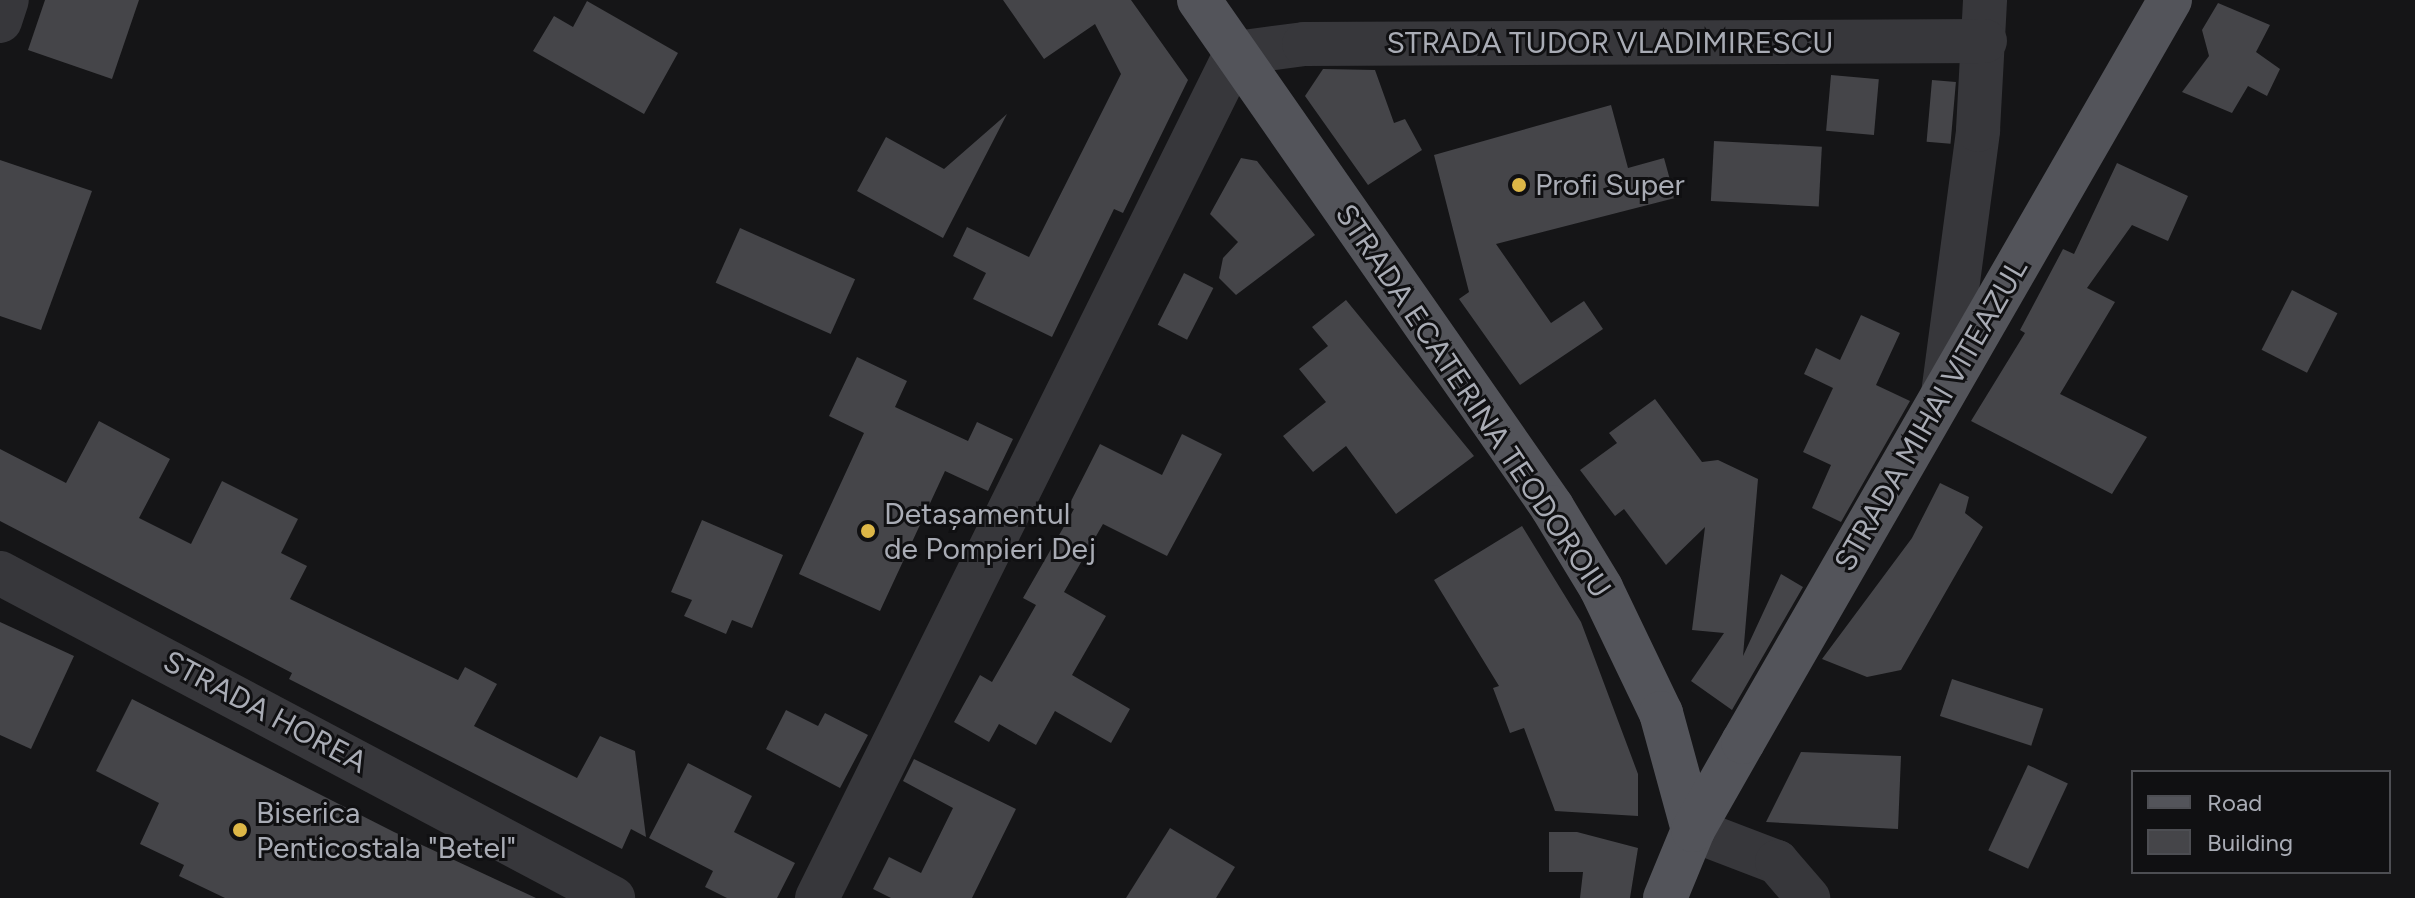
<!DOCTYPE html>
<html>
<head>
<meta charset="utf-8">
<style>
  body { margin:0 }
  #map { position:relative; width:2415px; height:898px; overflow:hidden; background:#151517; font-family:Figtree,sans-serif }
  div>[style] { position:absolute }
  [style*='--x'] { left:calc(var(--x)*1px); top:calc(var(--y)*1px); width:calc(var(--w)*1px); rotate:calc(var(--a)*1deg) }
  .building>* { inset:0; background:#454549; transform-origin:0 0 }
  .minor>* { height:44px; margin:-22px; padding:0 22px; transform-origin:22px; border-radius:22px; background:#37373b }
  .major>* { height:44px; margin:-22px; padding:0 22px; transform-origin:22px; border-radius:22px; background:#53545a }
  .dots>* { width:22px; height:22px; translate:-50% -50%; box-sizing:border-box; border:4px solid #101012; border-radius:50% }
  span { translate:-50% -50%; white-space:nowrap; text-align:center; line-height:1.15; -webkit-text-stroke:6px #101012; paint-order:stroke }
  .street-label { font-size:30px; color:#a9acb5 }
  .poi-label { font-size:30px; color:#a9acb5 }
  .left { translate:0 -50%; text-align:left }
  .legend { position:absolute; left:2131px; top:770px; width:260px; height:104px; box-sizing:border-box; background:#101012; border:2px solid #4d4e53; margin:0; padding:10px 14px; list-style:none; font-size:24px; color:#a9acb5 }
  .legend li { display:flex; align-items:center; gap:16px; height:40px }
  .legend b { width:40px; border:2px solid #4d4e53 }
</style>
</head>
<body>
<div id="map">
  <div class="building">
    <div style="clip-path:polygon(45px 0,139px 0,112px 79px,28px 50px)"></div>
    <div style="clip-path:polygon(1003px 0,1131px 0,1188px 80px,1123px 213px,1114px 209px,1052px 337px,973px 299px,986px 273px,953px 256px,967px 227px,1029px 257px,1121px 74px,1095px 24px,1044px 59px)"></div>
    <div style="clip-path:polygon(587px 1px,678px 53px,644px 114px,533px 51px,554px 16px,573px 27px)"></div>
    <div style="clip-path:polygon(2218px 3px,2270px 25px,2256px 52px,2280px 69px,2267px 96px,2248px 86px,2232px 113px,2182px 92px,2209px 56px,2202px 30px)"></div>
    <div style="clip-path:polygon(1323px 69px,1375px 70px,1394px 123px,1405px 119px,1422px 150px,1368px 185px,1305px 96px)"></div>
    <div style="left:1831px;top:75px;width:48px;height:56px;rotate:5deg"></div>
    <div style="left:1932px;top:80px;width:24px;height:62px;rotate:5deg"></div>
    <div style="clip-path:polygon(1611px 105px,1628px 168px,1664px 158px,1675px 198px,1496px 244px,1551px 323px,1584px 301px,1603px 329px,1520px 385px,1459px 299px,1469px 292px,1434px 155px)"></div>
    <div style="clip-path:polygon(1007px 114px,943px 238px,857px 191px,886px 137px,944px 169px)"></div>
    <div style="left:1714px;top:141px;width:108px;height:60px;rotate:3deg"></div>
    <div style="clip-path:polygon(1241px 158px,1257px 161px,1315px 235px,1236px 295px,1219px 278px,1223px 258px,1238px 242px,1210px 214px)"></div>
    <div style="clip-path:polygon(0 160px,92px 191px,41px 330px,0 316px)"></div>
    <div style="clip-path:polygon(2117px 163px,2188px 196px,2168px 241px,2132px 225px,2087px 288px,2115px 302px,2060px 394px,2147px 437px,2112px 494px,1971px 421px,2025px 333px,2020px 330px,2063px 249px,2074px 254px)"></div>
    <div style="left:740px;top:228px;width:126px;height:60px;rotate:24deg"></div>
    <div style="left:1184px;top:273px;width:33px;height:58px;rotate:27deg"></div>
    <div style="left:2292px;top:290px;width:51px;height:67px;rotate:27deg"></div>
    <div style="clip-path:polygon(1346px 300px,1474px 456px,1396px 514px,1346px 446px,1313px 472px,1283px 436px,1326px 402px,1299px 369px,1328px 346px,1312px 327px)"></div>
    <div style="clip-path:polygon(1861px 315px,1900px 333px,1876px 385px,1910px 401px,1841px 522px,1812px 508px,1831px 465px,1803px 452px,1833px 388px,1804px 374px,1816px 348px,1840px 360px)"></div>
    <div style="clip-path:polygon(857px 357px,907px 381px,895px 407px,968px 441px,977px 422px,1013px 439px,988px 491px,945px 471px,880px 611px,799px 574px,864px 433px,829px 416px)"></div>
    <div style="clip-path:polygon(1655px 399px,1702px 462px,1718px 460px,1758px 479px,1743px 656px,1781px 574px,1803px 587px,1732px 710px,1691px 681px,1724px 633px,1692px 630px,1705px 527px,1666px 565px,1624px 509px,1615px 516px,1580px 470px,1617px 443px,1609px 433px)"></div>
    <div style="clip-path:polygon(99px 421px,170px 459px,139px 518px,191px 544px,222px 481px,298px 519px,281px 553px,307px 566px,290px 599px,458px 680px,465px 667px,497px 684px,474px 726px,577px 778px,600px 736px,635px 751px,646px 837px,631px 829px,622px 849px,289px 679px,292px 673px,0 521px,0 449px,66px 483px)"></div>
    <div style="clip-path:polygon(1182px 434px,1222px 454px,1167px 556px,1103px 524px,1064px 592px,1106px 616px,1072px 675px,1130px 709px,1111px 743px,1055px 711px,1036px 745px,999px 724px,989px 742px,954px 722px,980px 675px,992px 682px,1036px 605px,1023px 598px,1074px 509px,1068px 507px,1100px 444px,1162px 475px)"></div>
    <div style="clip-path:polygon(1940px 483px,1969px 497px,1965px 513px,1983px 527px,1901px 670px,1867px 677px,1822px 659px,1912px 538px)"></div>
    <div style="clip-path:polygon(702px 520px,783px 555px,752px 628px,732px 620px,726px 634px,684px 616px,692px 600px,671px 592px)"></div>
    <div style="clip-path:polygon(1522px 526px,1581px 622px,1638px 774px,1638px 816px,1555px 811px,1524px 728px,1510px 733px,1493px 688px,1499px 686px,1434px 580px)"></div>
    <div style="clip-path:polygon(0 622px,74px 656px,31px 749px,0 735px)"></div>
    <div style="left:1952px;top:679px;width:96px;height:39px;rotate:18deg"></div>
    <div style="clip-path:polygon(132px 699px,394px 832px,536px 898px,225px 898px,179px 876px,184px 865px,140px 844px,159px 803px,96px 771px)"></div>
    <div style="clip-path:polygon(786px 710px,818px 726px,825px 713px,868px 735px,840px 788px,766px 749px)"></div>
    <div style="clip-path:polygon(1801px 752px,1901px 756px,1898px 829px,1766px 822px)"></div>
    <div style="clip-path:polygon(914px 759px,1016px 809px,972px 898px,891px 898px,873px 889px,889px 857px,921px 873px,953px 808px,903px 781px)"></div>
    <div style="clip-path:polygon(688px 763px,752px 796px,734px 832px,795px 863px,777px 898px,727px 898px,705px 887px,713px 871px,649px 838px)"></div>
    <div style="left:2028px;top:765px;width:44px;height:94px;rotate:25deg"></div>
    <div style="clip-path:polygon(1170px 828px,1235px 867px,1216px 898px,1126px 898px)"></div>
    <div style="clip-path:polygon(1549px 832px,1577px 832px,1638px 848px,1630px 898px,1580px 898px,1583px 872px,1549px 872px)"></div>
  </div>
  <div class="minor">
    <div style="--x:0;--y:21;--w:22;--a:-72"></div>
    <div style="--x:1943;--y:394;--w:266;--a:-82.4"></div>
    <div style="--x:1978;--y:130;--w:130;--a:-86.9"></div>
    <div style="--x:0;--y:573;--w:694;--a:27.93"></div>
    <div style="--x:1693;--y:830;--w:90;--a:20.9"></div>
    <div style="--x:1777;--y:862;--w:48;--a:49.3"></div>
    <div style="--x:817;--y:898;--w:943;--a:-63.63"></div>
    <div style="--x:1236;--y:53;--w:69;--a:-7.5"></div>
    <div style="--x:1304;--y:44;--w:681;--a:-0.25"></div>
  </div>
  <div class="major">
    <div style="--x:1199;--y:0;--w:618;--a:55.15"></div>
    <div style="--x:1552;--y:507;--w:95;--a:58.8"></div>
    <div style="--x:1601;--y:588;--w:139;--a:64.4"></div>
    <div style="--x:1661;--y:713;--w:121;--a:74.7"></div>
    <div style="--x:1665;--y:898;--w:74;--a:-67.6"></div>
    <div style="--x:1693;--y:830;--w:101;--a:-60.4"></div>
    <div style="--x:1743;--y:742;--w:856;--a:-60.08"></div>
  </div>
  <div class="dots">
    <div style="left:1519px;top:185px;background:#ddb747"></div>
    <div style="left:868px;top:531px;background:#ddb747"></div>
    <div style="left:240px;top:830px;background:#ddb747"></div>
  </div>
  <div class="street-label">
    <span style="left:1610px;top:43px">STRADA TUDOR VLADIMIRESCU</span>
    <span style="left:1473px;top:401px;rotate:56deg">STRADA ECATERINA TEODOROIU</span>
    <span style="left:1931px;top:415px;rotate:-60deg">STRADA MIHAI VITEAZUL</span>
    <span style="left:265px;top:712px;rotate:28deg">STRADA HOREA</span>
  </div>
  <div class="poi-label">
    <span class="left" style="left:1535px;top:185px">Profi Super</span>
    <span class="left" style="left:884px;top:531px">Detașamentul<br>de Pompieri Dej</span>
    <span class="left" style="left:256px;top:830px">Biserica<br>Penticostala "Betel"</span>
  </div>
  <ul class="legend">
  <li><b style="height:10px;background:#53545a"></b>Road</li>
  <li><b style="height:22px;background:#454549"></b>Building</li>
  </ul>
</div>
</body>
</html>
